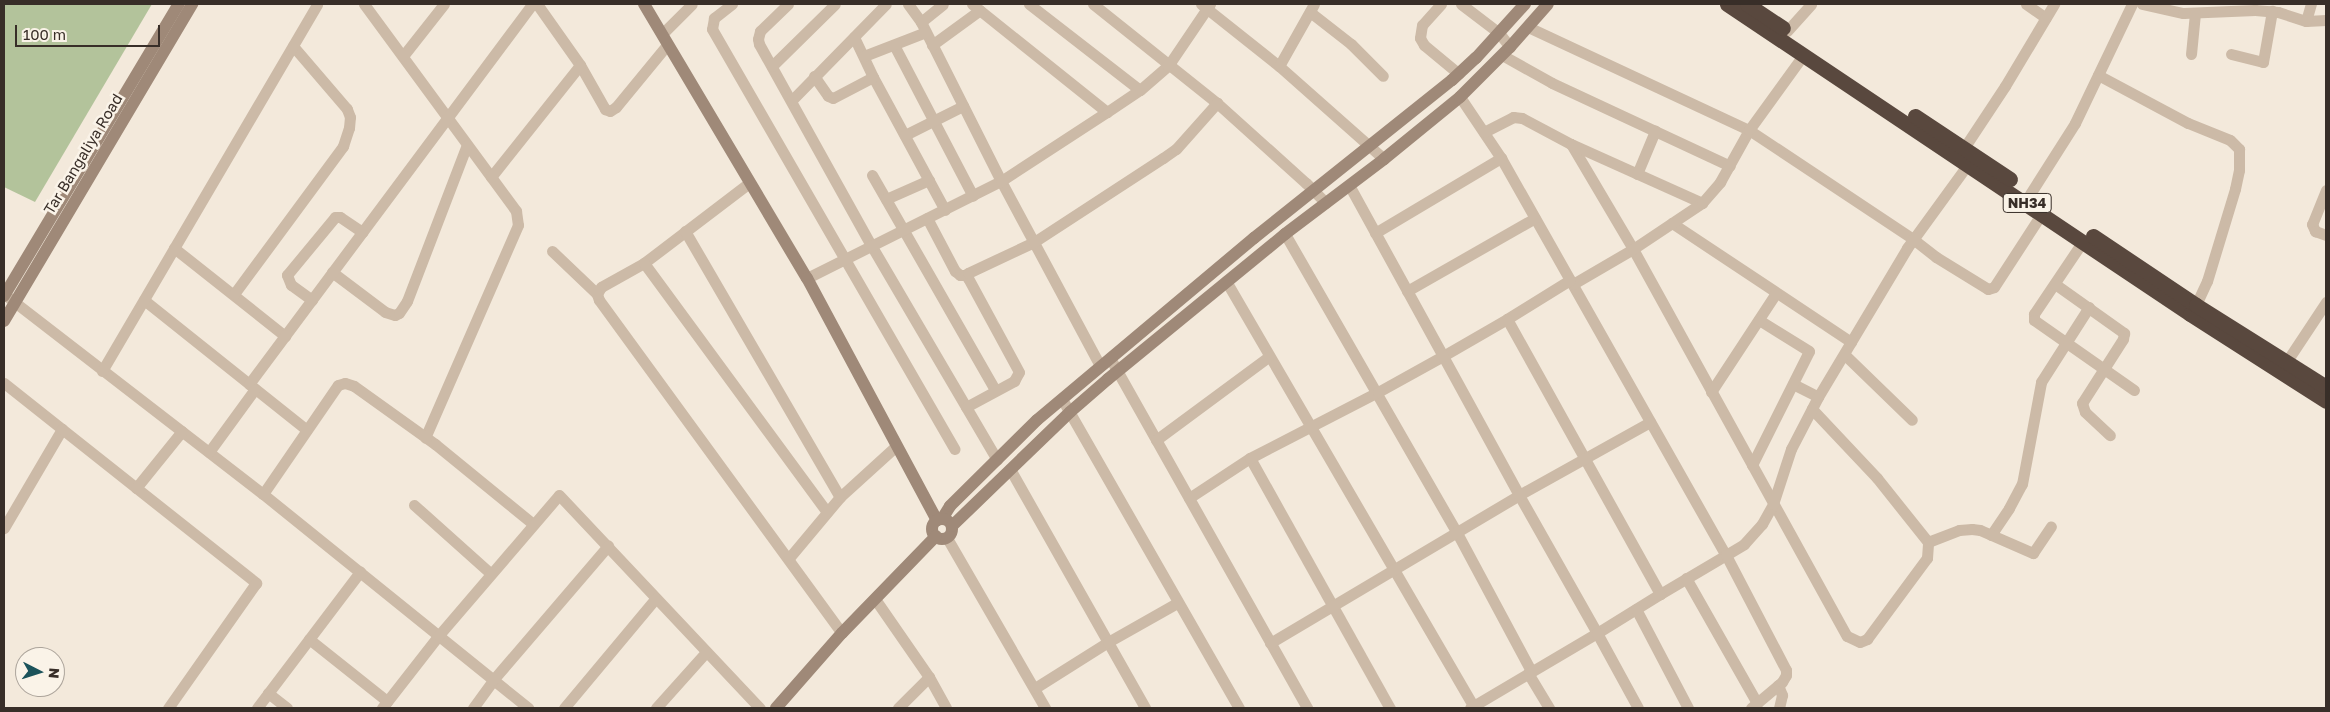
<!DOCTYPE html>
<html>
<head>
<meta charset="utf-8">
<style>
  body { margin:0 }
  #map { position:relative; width:2330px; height:712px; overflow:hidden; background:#f3e9db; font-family:"Golos Text",sans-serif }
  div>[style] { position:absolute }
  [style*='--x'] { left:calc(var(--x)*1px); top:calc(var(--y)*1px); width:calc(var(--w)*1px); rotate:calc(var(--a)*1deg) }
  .green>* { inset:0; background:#b3c39b }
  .street>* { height:11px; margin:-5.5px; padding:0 5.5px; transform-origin:5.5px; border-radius:5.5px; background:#ccbaa7 }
  .secondary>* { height:12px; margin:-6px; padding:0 6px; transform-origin:6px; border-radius:6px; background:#9f8978 }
  .secondary>.ring { margin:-6px; padding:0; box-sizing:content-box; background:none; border:12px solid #9f8978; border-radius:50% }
  .highway>* { height:15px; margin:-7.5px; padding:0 7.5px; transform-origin:7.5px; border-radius:7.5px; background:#59483e }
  span { translate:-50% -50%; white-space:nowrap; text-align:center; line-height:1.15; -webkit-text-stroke:5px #faf3e8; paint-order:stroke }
  .shield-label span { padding:1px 4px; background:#faf3e8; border:1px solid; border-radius:4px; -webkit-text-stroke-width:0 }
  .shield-label { font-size:14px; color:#382e28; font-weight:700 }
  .street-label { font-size:15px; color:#382e28 }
  .frame { position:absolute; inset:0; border:5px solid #382e28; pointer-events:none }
  .north { position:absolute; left:15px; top:647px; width:50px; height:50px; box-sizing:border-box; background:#faf3e8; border:1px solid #aca49b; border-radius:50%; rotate:95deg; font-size:14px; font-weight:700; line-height:20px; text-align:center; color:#382e28 }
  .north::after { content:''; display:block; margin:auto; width:18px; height:22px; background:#1c535b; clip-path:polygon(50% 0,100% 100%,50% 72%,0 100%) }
  .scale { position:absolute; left:15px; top:25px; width:145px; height:22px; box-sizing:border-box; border:2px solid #382e28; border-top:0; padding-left:6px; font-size:15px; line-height:18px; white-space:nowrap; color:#382e28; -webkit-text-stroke:4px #faf3e8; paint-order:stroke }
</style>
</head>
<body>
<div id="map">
  <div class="green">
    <div style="clip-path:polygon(4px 4px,152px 4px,35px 202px,4px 187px)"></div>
  </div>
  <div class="street">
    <div style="--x:364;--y:4;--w:257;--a:53.7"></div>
    <div style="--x:516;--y:211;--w:14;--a:82"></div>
    <div style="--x:518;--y:225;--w:232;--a:113.6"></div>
    <div style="--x:537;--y:4;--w:75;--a:54.8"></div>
    <div style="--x:580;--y:65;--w:51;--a:60.4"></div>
    <div style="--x:605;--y:109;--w:5;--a:22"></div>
    <div style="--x:610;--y:111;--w:7;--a:-34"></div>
    <div style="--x:616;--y:107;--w:80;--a:-50.6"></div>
    <div style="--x:732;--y:4;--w:23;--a:142"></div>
    <div style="--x:714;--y:18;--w:11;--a:100"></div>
    <div style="--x:712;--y:29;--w:485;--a:60"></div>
    <div style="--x:788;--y:4;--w:39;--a:136"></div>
    <div style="--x:760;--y:31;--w:8;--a:104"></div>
    <div style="--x:758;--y:39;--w:5;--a:79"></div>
    <div style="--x:759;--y:44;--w:230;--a:60.9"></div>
    <div style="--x:871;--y:245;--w:249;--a:59.6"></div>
    <div style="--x:908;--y:4;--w:22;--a:54"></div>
    <div style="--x:921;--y:22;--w:178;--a:63.3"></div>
    <div style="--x:1001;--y:181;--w:210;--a:61.8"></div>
    <div style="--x:972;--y:4;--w:173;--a:38.7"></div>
    <div style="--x:1029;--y:4;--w:140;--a:37.8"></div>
    <div style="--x:1093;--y:4;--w:159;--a:38.6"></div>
    <div style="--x:1217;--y:103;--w:120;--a:42"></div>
    <div style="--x:1306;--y:183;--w:28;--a:45"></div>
    <div style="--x:1201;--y:4;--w:100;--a:38.5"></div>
    <div style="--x:1314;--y:4;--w:71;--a:119.4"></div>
    <div style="--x:1279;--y:66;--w:140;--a:41.5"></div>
    <div style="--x:1441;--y:4;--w:28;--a:132"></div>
    <div style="--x:1422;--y:25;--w:13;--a:99"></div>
    <div style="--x:1420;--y:38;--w:8;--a:60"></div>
    <div style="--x:1424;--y:45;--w:45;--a:39.6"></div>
    <div style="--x:1461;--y:4;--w:48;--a:37.3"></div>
    <div style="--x:1499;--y:33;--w:18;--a:52"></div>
    <div style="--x:2026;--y:4;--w:24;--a:35"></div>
    <div style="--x:2142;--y:4;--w:42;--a:12.4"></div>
    <div style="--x:2183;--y:13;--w:72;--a:-2.4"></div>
    <div style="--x:2255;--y:10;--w:23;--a:5"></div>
    <div style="--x:2278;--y:12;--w:29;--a:18"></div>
    <div style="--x:2306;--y:21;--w:20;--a:-3"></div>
    <div style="--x:1310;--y:12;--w:52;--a:38"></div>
    <div style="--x:1351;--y:44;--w:45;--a:45"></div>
    <div style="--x:2306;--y:21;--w:18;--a:-74"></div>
    <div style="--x:921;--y:22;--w:28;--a:-39"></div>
    <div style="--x:1528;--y:27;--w:244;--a:25"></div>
    <div style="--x:1749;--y:130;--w:197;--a:33.6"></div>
    <div style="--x:1913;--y:239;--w:29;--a:38"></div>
    <div style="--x:1936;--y:257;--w:61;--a:31.6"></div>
    <div style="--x:1988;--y:289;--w:6;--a:-18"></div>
    <div style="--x:1994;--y:287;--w:88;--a:-57"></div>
    <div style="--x:1787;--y:31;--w:36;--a:-48"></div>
    <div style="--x:662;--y:34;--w:42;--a:-45"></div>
    <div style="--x:854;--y:37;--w:44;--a:64.6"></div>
    <div style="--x:873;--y:77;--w:151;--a:61.6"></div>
    <div style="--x:894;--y:45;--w:170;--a:62.4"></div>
    <div style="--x:932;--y:45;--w:59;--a:-36.1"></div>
    <div style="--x:2191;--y:54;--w:41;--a:-84.4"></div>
    <div style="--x:2231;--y:54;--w:33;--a:14"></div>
    <div style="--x:2263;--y:62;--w:52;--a:-80"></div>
    <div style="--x:1502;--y:55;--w:57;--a:29.2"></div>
    <div style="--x:1552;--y:83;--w:196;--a:25"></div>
    <div style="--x:403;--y:56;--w:66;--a:-51.7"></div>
    <div style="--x:864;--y:56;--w:66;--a:-21.2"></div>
    <div style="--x:772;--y:66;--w:88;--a:-44.5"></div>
    <div style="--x:2098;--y:75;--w:102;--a:28.1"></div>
    <div style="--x:2188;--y:123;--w:45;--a:22"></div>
    <div style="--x:2230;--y:140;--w:13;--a:45"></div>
    <div style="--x:2239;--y:149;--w:21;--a:90"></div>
    <div style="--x:2239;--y:170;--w:19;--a:102"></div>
    <div style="--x:2235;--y:189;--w:96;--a:106.9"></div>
    <div style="--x:2207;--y:281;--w:26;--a:115"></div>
    <div style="--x:814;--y:76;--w:24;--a:55"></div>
    <div style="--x:828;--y:96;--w:5;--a:22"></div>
    <div style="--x:833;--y:98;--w:45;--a:-27.7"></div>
    <div style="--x:1460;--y:97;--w:73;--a:56.1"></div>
    <div style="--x:1501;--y:158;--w:456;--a:60.5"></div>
    <div style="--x:1726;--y:555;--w:77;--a:149.4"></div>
    <div style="--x:792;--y:100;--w:134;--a:-45.6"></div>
    <div style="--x:1484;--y:132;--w:33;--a:-27"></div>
    <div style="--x:1513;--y:117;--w:9;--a:6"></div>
    <div style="--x:1522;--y:118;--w:55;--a:28"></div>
    <div style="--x:1571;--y:144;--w:122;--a:59.4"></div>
    <div style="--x:1633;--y:249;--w:442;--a:61.1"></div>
    <div style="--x:1847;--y:636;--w:14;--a:25"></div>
    <div style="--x:1860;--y:642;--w:8;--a:-23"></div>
    <div style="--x:1867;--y:639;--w:101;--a:-53.5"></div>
    <div style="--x:1927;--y:558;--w:16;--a:-86"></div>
    <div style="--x:1928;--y:542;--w:82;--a:-128.6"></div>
    <div style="--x:1877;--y:478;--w:95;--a:-133.3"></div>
    <div style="--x:905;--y:135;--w:65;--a:-26.6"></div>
    <div style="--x:1571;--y:144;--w:144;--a:24.2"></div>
    <div style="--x:1964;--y:148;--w:74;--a:-56.5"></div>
    <div style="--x:2005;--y:86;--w:96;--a:-59.1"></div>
    <div style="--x:1637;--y:174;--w:47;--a:-67.3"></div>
    <div style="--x:872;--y:175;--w:248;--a:60.2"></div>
    <div style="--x:491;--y:177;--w:143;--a:-51.5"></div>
    <div style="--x:749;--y:183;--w:132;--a:142.7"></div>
    <div style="--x:644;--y:263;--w:49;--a:150.8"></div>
    <div style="--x:601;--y:287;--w:8;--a:120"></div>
    <div style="--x:597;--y:294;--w:6;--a:72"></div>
    <div style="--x:599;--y:300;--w:412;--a:53.9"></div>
    <div style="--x:2326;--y:190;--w:37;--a:112"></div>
    <div style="--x:2312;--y:224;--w:8;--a:67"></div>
    <div style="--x:2315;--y:231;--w:12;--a:20"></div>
    <div style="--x:2030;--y:194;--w:84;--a:-57.6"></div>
    <div style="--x:2075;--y:123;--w:132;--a:-64.4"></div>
    <div style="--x:886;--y:199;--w:47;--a:-23.8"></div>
    <div style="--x:927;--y:218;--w:60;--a:62.2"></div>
    <div style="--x:955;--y:271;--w:6;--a:39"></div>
    <div style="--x:960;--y:275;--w:8;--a:0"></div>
    <div style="--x:1672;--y:223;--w:215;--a:33.6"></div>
    <div style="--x:685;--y:231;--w:308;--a:59.8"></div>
    <div style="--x:1375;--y:233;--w:147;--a:-30.8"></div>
    <div style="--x:1285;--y:234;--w:343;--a:60.1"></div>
    <div style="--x:1456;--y:531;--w:159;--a:61.8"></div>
    <div style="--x:2083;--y:241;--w:88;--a:123.9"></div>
    <div style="--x:2034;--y:314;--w:6;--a:90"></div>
    <div style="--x:2034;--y:320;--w:122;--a:35"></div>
    <div style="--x:174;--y:248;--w:142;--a:38.4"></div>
    <div style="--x:552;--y:251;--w:62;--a:43.7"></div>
    <div style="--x:644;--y:263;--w:309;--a:53.7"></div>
    <div style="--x:332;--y:272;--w:66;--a:37"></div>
    <div style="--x:385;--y:312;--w:10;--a:17"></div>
    <div style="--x:395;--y:315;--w:4;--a:-27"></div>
    <div style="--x:399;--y:313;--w:14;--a:-56"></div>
    <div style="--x:407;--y:301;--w:167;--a:-69"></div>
    <div style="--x:807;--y:278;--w:217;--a:-26.6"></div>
    <div style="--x:1001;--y:181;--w:126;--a:-33.1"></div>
    <div style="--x:1107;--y:112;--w:40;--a:-34"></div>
    <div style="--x:1140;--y:90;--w:37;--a:-41"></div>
    <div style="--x:1168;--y:66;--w:75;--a:-55.9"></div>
    <div style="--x:1226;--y:281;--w:494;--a:59.8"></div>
    <div style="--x:1573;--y:284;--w:69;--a:-30.3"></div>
    <div style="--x:1633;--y:249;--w:83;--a:-33.7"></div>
    <div style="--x:1702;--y:203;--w:28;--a:-49"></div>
    <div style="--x:1720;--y:182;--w:60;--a:-60.9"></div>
    <div style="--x:1749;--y:130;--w:94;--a:-54.1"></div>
    <div style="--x:2055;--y:284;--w:85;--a:35.4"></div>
    <div style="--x:2124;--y:333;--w:6;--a:99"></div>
    <div style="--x:2123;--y:339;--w:76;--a:122.6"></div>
    <div style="--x:2082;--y:403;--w:9;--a:72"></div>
    <div style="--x:2085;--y:412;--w:34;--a:43"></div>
    <div style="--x:1407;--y:291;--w:147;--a:-29.7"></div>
    <div style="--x:234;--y:294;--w:184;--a:-53.6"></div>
    <div style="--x:343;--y:146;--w:19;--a:-72"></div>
    <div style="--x:349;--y:128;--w:11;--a:-85"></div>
    <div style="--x:350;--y:117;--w:9;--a:-111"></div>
    <div style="--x:347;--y:109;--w:83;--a:-130.6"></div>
    <div style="--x:8;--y:297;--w:322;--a:37.7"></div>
    <div style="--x:263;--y:494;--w:341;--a:38.9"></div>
    <div style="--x:144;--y:300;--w:208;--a:38.6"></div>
    <div style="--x:312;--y:300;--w:26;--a:-144"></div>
    <div style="--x:291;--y:285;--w:11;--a:-112"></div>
    <div style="--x:287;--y:275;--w:75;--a:-50.4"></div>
    <div style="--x:335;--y:217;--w:5;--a:0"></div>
    <div style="--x:340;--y:217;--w:27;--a:34"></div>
    <div style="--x:1507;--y:319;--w:74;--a:-31.8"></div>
    <div style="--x:1845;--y:355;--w:93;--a:44.1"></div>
    <div style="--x:1110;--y:358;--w:402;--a:60.6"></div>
    <div style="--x:2283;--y:367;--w:78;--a:-56.5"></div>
    <div style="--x:102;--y:371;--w:425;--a:-59.6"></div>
    <div style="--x:4;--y:383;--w:74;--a:38.4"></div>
    <div style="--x:62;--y:429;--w:115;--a:120.4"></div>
    <div style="--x:249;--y:384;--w:474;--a:-53.3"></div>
    <div style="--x:1793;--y:384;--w:28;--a:27"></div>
    <div style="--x:1711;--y:392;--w:118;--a:-56.7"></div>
    <div style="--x:1062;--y:399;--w:356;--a:60.2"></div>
    <div style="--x:966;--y:407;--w:55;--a:-28.4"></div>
    <div style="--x:1014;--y:381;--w:10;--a:-61"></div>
    <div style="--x:1019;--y:372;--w:107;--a:-118.5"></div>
    <div style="--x:968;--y:278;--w:5;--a:-90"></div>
    <div style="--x:968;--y:273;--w:73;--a:-25.2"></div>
    <div style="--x:1034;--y:242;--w:154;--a:-33.1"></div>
    <div style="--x:1163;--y:158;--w:16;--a:-35"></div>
    <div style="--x:1176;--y:149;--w:62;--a:-48.3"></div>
    <div style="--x:62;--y:429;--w:248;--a:38.4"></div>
    <div style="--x:256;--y:583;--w:153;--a:125.1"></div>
    <div style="--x:1156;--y:440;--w:139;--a:-36.5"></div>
    <div style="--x:209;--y:452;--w:78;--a:-53.9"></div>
    <div style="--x:1250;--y:458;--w:287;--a:60.8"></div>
    <div style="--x:1752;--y:465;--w:127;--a:-63.4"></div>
    <div style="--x:1809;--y:351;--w:59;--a:-148.2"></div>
    <div style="--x:1010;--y:469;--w:274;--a:60.5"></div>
    <div style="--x:136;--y:488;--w:73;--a:-51.1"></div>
    <div style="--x:263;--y:494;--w:132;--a:-55.5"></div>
    <div style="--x:338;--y:385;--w:7;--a:-16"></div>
    <div style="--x:345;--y:383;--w:9;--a:18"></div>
    <div style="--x:354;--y:386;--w:100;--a:35.6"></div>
    <div style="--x:435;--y:444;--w:127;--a:39.2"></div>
    <div style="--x:1189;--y:498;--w:73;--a:-33.3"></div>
    <div style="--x:1250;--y:458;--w:144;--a:-27.3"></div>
    <div style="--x:1378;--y:392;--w:74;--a:-29"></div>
    <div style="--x:1443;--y:356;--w:74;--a:-30"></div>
    <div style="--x:1507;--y:319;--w:315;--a:60.9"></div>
    <div style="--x:1660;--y:594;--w:74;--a:148.2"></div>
    <div style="--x:1597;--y:633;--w:159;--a:-119.5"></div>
    <div style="--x:1519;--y:495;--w:158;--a:-118.7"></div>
    <div style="--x:1443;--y:356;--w:195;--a:-118.8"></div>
    <div style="--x:414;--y:505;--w:102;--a:41.8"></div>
    <div style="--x:1991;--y:535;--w:32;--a:-56"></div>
    <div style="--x:2009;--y:508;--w:27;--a:-62"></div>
    <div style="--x:2022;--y:484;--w:104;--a:-79.4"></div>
    <div style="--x:2041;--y:382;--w:89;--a:-57.4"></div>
    <div style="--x:947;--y:538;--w:196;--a:60"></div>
    <div style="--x:1928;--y:542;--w:33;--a:-21"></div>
    <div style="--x:1959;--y:530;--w:13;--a:-4"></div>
    <div style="--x:1972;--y:529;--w:8;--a:7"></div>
    <div style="--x:1980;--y:530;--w:58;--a:23.5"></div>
    <div style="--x:2033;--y:553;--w:32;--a:-56"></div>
    <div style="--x:789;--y:558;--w:80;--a:-50.1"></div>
    <div style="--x:840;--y:497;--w:76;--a:-42.3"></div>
    <div style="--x:1686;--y:578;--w:144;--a:60.4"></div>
    <div style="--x:875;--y:599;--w:95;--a:55.3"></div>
    <div style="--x:929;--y:677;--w:35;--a:61"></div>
    <div style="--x:1636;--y:609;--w:112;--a:62.3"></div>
    <div style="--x:309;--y:639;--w:100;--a:38.5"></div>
    <div style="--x:1270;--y:643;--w:290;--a:-30.7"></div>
    <div style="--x:1519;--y:495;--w:150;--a:-29.1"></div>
    <div style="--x:1528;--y:673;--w:41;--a:59"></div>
    <div style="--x:1778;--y:685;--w:11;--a:68"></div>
    <div style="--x:1782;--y:695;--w:13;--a:103"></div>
    <div style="--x:1035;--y:688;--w:86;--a:-32.2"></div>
    <div style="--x:1108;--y:642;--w:79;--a:-29.5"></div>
    <div style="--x:268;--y:693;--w:24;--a:38"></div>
    <div style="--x:257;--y:708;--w:171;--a:-52.9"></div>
    <div style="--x:382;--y:708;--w:93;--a:-52"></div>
    <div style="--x:439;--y:635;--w:184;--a:-49.4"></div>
    <div style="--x:559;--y:495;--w:293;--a:46.7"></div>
    <div style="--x:473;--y:708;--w:34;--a:-54"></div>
    <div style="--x:493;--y:680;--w:177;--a:-49.4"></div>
    <div style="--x:564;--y:708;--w:143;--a:-50.1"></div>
    <div style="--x:656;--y:708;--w:75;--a:-48.2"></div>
    <div style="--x:898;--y:708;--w:44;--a:-45"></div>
    <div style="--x:1470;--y:708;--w:147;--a:-30.6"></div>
    <div style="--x:1597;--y:633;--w:85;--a:61.3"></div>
    <div style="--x:1751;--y:708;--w:40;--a:-40"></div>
    <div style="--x:1782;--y:682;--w:8;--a:-60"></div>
    <div style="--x:1786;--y:675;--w:5;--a:-90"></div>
    <div style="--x:1786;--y:670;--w:130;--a:-117.6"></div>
    <div style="--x:1726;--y:555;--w:21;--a:-31"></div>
    <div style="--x:1744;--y:544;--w:27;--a:-48"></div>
    <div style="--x:1762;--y:524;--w:23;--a:-61"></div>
    <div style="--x:1773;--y:504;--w:58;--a:-71.9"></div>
    <div style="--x:1791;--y:449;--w:59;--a:-62.6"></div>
    <div style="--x:1818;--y:397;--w:174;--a:-59.1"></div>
    <div style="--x:1907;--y:248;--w:104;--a:-54"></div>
  </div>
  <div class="secondary">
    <div style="--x:644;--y:4;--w:319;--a:59.3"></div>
    <div style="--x:807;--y:278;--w:275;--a:61.8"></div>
    <div style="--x:4;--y:296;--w:340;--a:-59.1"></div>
    <div style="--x:4;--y:321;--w:369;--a:-59.3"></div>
    <div style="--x:942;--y:519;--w:15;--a:-58"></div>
    <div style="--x:950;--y:506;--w:122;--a:-44.7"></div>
    <div style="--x:1037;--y:420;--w:283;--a:-40"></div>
    <div style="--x:1254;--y:238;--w:253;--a:-38.6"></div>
    <div style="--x:1452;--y:80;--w:33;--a:-43"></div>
    <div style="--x:1476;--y:58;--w:73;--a:-47.8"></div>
    <div class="ring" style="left:932px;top:519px;width:8px;height:8px"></div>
    <div style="--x:952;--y:526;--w:164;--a:-44"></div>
    <div style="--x:1070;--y:412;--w:50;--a:-41"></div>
    <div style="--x:1108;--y:379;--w:229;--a:-39.3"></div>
    <div style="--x:1285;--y:234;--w:124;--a:-37.1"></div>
    <div style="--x:1384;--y:159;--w:98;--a:-39.2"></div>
    <div style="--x:1460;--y:97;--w:71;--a:-45"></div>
    <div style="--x:1510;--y:47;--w:57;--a:-48.5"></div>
    <div style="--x:776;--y:708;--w:100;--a:-48.7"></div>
    <div style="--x:842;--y:633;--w:135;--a:-45.9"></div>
  </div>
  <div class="highway">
    <div style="--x:1727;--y:4;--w:557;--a:33.8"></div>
    <div style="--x:2190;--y:314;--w:161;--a:32.6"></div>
    <div style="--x:1747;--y:4;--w:43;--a:33.7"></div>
    <div style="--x:1915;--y:116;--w:114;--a:33.6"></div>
    <div style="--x:2093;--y:236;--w:124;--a:33.8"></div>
    <div style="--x:2196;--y:305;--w:154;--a:32.2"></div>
  </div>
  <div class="shield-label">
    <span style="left:2027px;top:203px">NH34</span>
  </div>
  <div class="street-label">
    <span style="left:83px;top:154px;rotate:-59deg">Tar Bangaliya Road</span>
  </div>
  <div class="frame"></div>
  <div class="north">N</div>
  <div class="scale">100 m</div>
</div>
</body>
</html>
